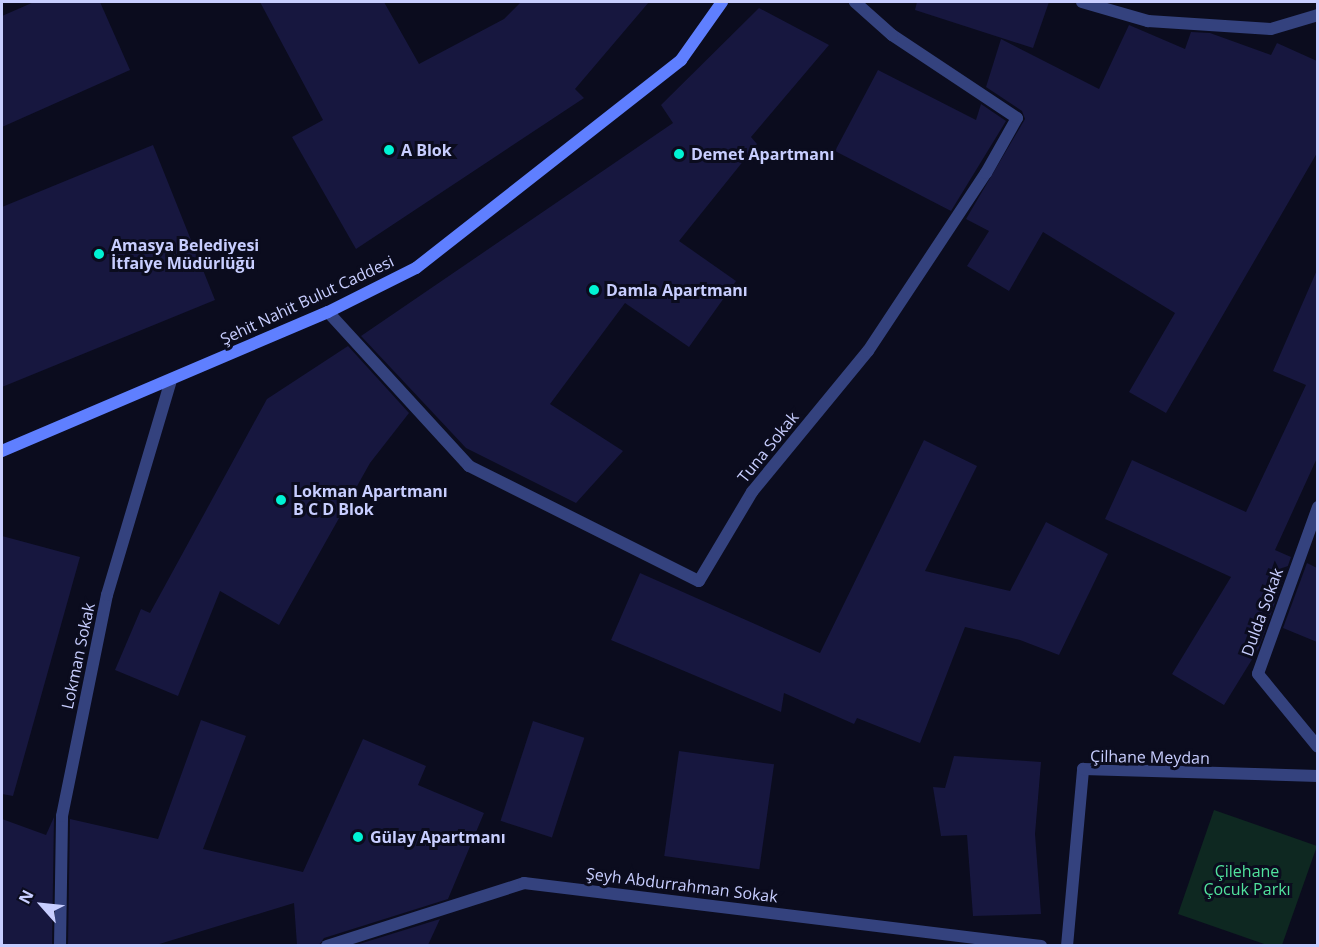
<!DOCTYPE html>
<html>
<head>
<meta charset="utf-8">
<style>
  body { margin:0 }
  #map { position:relative; width:1319px; height:947px; overflow:hidden; background:#0b0c1e; font-family:"Open Sans",sans-serif }
  div>[style] { position:absolute }
  [style*='--x'] { left:calc(var(--x)*1px); top:calc(var(--y)*1px); width:calc(var(--w)*1px); rotate:calc(var(--a)*1deg) }
  .green>* { inset:0; background:#0e2821 }
  .building>* { inset:0; background:#17173f; transform-origin:0 0 }
  .street>* { height:12px; margin:-6px; padding:0 6px; transform-origin:6px; border-radius:6px; background:#34427e }
  .secondary>* { height:12px; margin:-6px; padding:0 6px; transform-origin:6px; border-radius:6px; background:#5f7fff }
  .dots>* { width:16px; height:16px; translate:-50% -50%; box-sizing:border-box; border:3px solid #0b0c1e; border-radius:50% }
  span { translate:-50% -50%; white-space:nowrap; text-align:center; line-height:1.15; -webkit-text-stroke:6px #0b0c1e; paint-order:stroke }
  .poi-label { font-size:16px; color:#c8ceff; font-weight:700 }
  .left { translate:0 -50%; text-align:left }
  .street-label { font-size:16px; color:#c8ceff }
  .park-label { font-size:16px; color:#51e29d }
  .frame { position:absolute; inset:0; border:3px solid #c8ceff; pointer-events:none }
  .north { position:absolute; left:12px; top:875px; width:60px; height:60px; -webkit-text-stroke:4px #0b0c1e; paint-order:stroke; rotate:297deg; font-size:16px; font-weight:700; line-height:24px; text-align:center; color:#c8ceff }
  .north::after { content:''; display:block; margin:auto; width:21px; height:27px; background:#c8ceff; clip-path:polygon(50% 0,100% 100%,50% 72%,0 100%) }
</style>
</head>
<body>
<div id="map">
  <div class="green">
    <div style="clip-path:polygon(1214px 810px,1317px 846px,1282px 945px,1267px 945px,1178px 914px)"></div>
  </div>
  <div class="building">
    <div style="clip-path:polygon(34px 2px,100px 2px,130px 70px,2px 127px,2px 16px)"></div>
    <div style="clip-path:polygon(260px 2px,384px 2px,419px 64px,504px 19px,521px 2px,649px 2px,575px 89px,584px 98px,356px 249px,292px 137px,323px 120px)"></div>
    <div style="clip-path:polygon(917px 2px,1049px 2px,1033px 48px,915px 10px)"></div>
    <div style="clip-path:polygon(759px 8px,829px 45px,751px 137px,757px 144px,679px 241px,736px 281px,689px 347px,625px 303px,550px 404px,623px 451px,576px 503px,466px 448px,361px 336px,673px 123px,661px 105px)"></div>
    <div style="clip-path:polygon(1129px 25px,1185px 49px,1191px 32px,1210px 33px,1271px 55px,1277px 43px,1317px 61px,1317px 153px,1166px 413px,1129px 392px,1175px 313px,1043px 232px,1009px 291px,967px 266px,989px 231px,966px 219px,1025px 119px,1022px 111px,986px 87px,1001px 39px,1099px 89px)"></div>
    <div style="clip-path:polygon(878px 70px,976px 120px,981px 104px,1006px 121px,951px 211px,835px 151px)"></div>
    <div style="clip-path:polygon(153px 145px,215px 300px,2px 387px,2px 207px)"></div>
    <div style="clip-path:polygon(1317px 270px,1317px 458px,1275px 550px,1291px 557px,1259px 648px,1224px 705px,1172px 674px,1231px 577px,1105px 519px,1132px 460px,1246px 512px,1306px 385px,1273px 371px)"></div>
    <div style="clip-path:polygon(348px 346px,409px 413px,370px 463px,279px 625px,220px 591px,178px 696px,115px 670px,141px 609px,150px 613px,267px 399px)"></div>
    <div style="clip-path:polygon(924px 440px,977px 466px,925px 571px,1010px 591px,1046px 522px,1108px 554px,1059px 655px,1020px 640px,965px 627px,920px 743px,857px 718px,854px 724px,784px 693px,781px 712px,611px 640px,640px 573px,820px 653px)"></div>
    <div style="clip-path:polygon(2px 536px,80px 557px,13px 796px,2px 794px)"></div>
    <div style="clip-path:polygon(1307px 563px,1317px 568px,1317px 642px,1283px 628px)"></div>
    <div style="clip-path:polygon(201px 720px,246px 736px,203px 849px,303px 872px,363px 739px,426px 766px,418px 785px,484px 813px,448px 899px,324px 938px,319px 945px,297px 945px,294px 903px,156px 945px,68px 945px,70px 819px,158px 839px)"></div>
    <div style="left:533px;top:721px;width:54px;height:105px;rotate:18deg"></div>
    <div style="left:679px;top:751px;width:96px;height:106px;rotate:8deg"></div>
    <div style="clip-path:polygon(954px 756px,1041px 762px,1035px 834px,1041px 914px,973px 916px,967px 835px,941px 836px,933px 787px,945px 788px)"></div>
    <div style="clip-path:polygon(54px 817px,52px 945px,2px 945px,2px 819px,46px 835px)"></div>
    <div style="clip-path:polygon(440px 919px,428px 945px,356px 945px)"></div>
  </div>
  <div class="street">
    <div style="--x:1082;--y:2;--w:69;--a:16.1"></div>
    <div style="--x:1148;--y:21;--w:123;--a:3.7"></div>
    <div style="--x:1271;--y:29;--w:49;--a:-16.6"></div>
    <div style="--x:328;--y:312;--w:209;--a:47.5"></div>
    <div style="--x:469;--y:466;--w:257;--a:26.6"></div>
    <div style="--x:699;--y:581;--w:104;--a:-59.2"></div>
    <div style="--x:752;--y:492;--w:183;--a:-50.6"></div>
    <div style="--x:868;--y:351;--w:214;--a:-56.5"></div>
    <div style="--x:986;--y:173;--w:63;--a:-60.6"></div>
    <div style="--x:1017;--y:118;--w:150;--a:-146.4"></div>
    <div style="--x:892;--y:35;--w:50;--a:-138.3"></div>
    <div style="--x:1318;--y:507;--w:177;--a:109.8"></div>
    <div style="--x:1258;--y:674;--w:94;--a:50.6"></div>
    <div style="--x:60;--y:946;--w:130;--a:-89.1"></div>
    <div style="--x:62;--y:816;--w:226;--a:-78.5"></div>
    <div style="--x:107;--y:595;--w:224;--a:-73.4"></div>
    <div style="--x:327;--y:946;--w:207;--a:-17.7"></div>
    <div style="--x:524;--y:883;--w:521;--a:6.95"></div>
    <div style="--x:1067;--y:946;--w:178;--a:-84.8"></div>
    <div style="--x:1083;--y:769;--w:235;--a:1.7"></div>
  </div>
  <div class="secondary">
    <div style="--x:2;--y:451;--w:354;--a:-23.1"></div>
    <div style="--x:328;--y:312;--w:98;--a:-26.6"></div>
    <div style="--x:416;--y:268;--w:337;--a:-38.1"></div>
    <div style="--x:681;--y:60;--w:71;--a:-54.7"></div>
  </div>
  <div class="dots">
    <div style="left:389px;top:150px;background:#00f3d4"></div>
    <div style="left:679px;top:154px;background:#00f3d4"></div>
    <div style="left:99px;top:254px;background:#00f3d4"></div>
    <div style="left:594px;top:290px;background:#00f3d4"></div>
    <div style="left:281px;top:500px;background:#00f3d4"></div>
    <div style="left:358px;top:837px;background:#00f3d4"></div>
  </div>
  <div class="poi-label">
    <span class="left" style="left:401px;top:150px">A Blok</span>
    <span class="left" style="left:691px;top:154px">Demet Apartmanı</span>
    <span class="left" style="left:111px;top:254px">Amasya Belediyesi<br>İtfaiye Müdürlüğü</span>
    <span class="left" style="left:606px;top:290px">Damla Apartmanı</span>
    <span class="left" style="left:293px;top:500px">Lokman Apartmanı<br>B C D Blok</span>
    <span class="left" style="left:370px;top:837px">Gülay Apartmanı</span>
  </div>
  <div class="street-label">
    <span style="left:307px;top:300px;rotate:-25deg">Şehit Nahit Bulut Caddesi</span>
    <span style="left:768px;top:447px;rotate:-51deg">Tuna Sokak</span>
    <span style="left:1262px;top:612px;rotate:-70deg">Dulda Sokak</span>
    <span style="left:78px;top:656px;rotate:-78deg">Lokman Sokak</span>
    <span style="left:1150px;top:757px;rotate:1deg">Çilhane Meydan</span>
    <span style="left:682px;top:885px;rotate:7deg">Şeyh Abdurrahman Sokak</span>
  </div>
  <div class="park-label">
    <span style="left:1247px;top:880px">Çilehane<br>Çocuk Parkı</span>
  </div>
  <div class="frame"></div>
  <div class="north">N</div>
</div>
</body>
</html>
